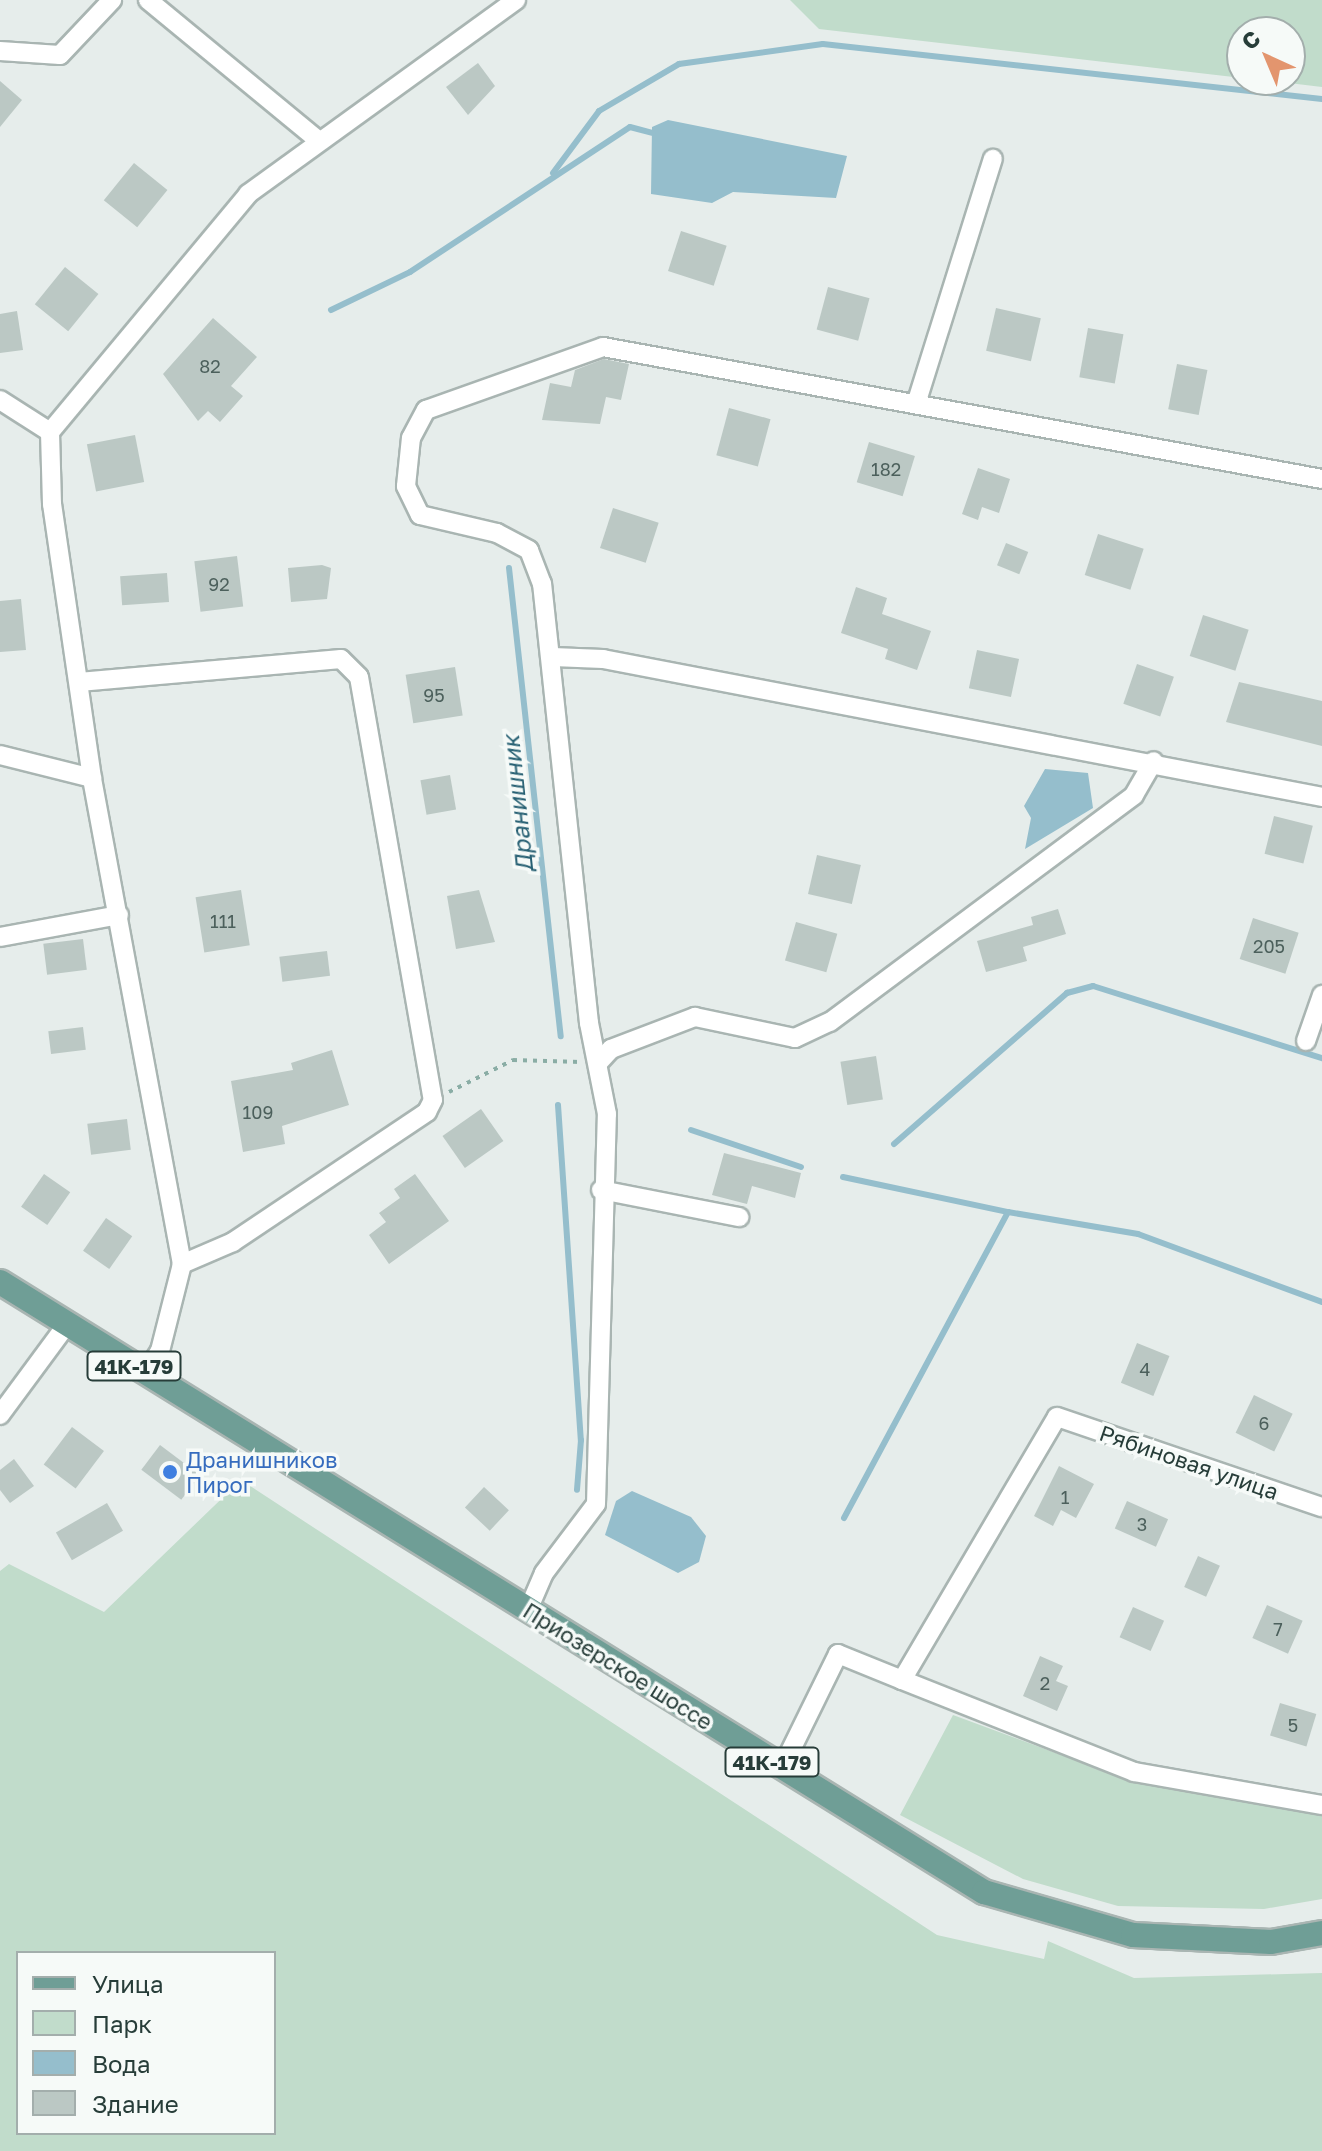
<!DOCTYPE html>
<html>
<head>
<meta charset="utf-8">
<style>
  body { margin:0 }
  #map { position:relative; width:1322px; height:2151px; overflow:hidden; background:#e6edeb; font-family:"Golos Text",sans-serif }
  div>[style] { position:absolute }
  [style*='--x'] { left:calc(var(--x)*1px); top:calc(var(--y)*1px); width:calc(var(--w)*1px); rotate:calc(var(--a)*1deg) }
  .green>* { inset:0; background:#c1dccb }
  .water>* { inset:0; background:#95becc }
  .stream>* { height:6px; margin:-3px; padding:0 3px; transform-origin:3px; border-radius:3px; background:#95becc }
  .building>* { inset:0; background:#bbc8c4; transform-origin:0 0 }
  .path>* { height:4px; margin-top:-2px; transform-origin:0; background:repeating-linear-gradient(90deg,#8aada5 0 4px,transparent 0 10px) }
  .roads { filter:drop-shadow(2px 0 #a9b5b2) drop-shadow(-2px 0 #a9b5b2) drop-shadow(0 2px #a9b5b2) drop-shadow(0 -2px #a9b5b2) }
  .minor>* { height:18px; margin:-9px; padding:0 9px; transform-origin:9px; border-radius:9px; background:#fff }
  .major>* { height:24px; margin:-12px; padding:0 12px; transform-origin:12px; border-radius:12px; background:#6f9e96 }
  .dots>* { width:22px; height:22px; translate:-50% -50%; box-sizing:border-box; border:4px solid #f6faf8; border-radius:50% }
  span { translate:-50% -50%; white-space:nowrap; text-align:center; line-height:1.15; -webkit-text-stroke:7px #f6faf8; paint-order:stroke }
  .number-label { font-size:18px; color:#4c605c }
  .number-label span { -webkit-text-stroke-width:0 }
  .shield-label span { padding:2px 6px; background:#f6faf8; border:2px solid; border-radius:6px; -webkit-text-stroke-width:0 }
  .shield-label { font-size:20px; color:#273d39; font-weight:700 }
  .shop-label { font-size:22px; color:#366cbe }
  .left { translate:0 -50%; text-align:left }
  .street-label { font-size:22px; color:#273d39 }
  .water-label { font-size:24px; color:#276073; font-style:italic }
  .legend { position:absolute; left:16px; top:1951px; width:260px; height:184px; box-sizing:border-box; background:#f6faf8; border:2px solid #a3aeac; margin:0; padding:10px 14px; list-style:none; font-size:24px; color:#273d39 }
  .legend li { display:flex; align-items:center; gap:16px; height:40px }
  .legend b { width:40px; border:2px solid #a3aeac }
  .north { position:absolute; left:1226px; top:16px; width:80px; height:80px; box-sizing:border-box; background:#f6faf8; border:2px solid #a3aeac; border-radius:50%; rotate:316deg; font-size:22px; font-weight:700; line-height:32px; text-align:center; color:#273d39 }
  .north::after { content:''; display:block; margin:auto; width:28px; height:36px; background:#e3956e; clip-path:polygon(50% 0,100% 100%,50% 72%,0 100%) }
</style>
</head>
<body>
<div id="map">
  <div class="green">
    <div style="clip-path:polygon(790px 0,1322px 0,1322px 87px,1263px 80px,1290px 80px,1290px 32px,1242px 32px,1242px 78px,819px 29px)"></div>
    <div style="clip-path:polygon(evenodd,241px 1480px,937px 1935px,1044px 1959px,1048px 1941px,1134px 1978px,1322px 1973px,1322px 2151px,0 2151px,0 1571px,9px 1564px,104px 1612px,241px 1480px,274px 1953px,274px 2133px,18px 2133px,18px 1953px,274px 1953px)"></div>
    <div style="clip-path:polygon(953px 1715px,1134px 1782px,1322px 1815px,1322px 1899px,1264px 1909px,1118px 1906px,1023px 1879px,900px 1815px)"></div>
  </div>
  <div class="water">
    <div style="clip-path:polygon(668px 120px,847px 156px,836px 198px,733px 192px,712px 203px,651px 194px,652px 127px)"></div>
    <div style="clip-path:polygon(1045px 769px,1088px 773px,1093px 808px,1025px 849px,1031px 818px,1024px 806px)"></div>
    <div style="clip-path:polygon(632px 1491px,691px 1517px,706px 1536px,699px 1562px,678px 1573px,605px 1535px,616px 1501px)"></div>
  </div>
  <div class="stream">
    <div style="--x:553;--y:173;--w:77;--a:-53.4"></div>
    <div style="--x:599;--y:111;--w:93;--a:-30.4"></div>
    <div style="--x:679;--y:64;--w:145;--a:-7.9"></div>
    <div style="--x:823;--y:44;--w:502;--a:6.29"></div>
    <div style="--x:331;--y:310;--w:88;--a:-25.7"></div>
    <div style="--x:410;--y:272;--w:263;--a:-33.4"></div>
    <div style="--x:630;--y:127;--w:23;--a:15"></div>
    <div style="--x:509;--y:568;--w:471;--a:83.7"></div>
    <div style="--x:558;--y:1105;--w:336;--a:86.1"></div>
    <div style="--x:581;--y:1440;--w:50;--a:94.6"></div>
    <div style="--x:691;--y:1130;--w:116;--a:18.6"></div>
    <div style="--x:894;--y:1144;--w:230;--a:-41.1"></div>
    <div style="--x:1067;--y:993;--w:27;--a:-15"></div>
    <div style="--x:1093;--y:986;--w:240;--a:17.5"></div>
    <div style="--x:843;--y:1177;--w:169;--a:12"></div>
    <div style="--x:844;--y:1518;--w:347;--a:-61.8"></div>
    <div style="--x:1008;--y:1212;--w:132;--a:9.6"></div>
    <div style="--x:1138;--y:1234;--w:196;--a:20.3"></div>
  </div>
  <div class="building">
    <div style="clip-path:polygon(478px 63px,495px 86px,468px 115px,446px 87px)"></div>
    <div style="clip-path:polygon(0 81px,22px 100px,0 127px)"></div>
    <div style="left:134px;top:163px;width:43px;height:48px;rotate:39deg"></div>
    <div style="left:681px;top:231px;width:48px;height:42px;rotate:18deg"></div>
    <div style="left:65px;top:267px;width:43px;height:48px;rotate:39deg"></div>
    <div style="left:828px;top:287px;width:43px;height:44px;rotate:15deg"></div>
    <div style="left:996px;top:308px;width:46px;height:44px;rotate:13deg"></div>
    <div style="clip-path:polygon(17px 311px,23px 350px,0 353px,0 314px)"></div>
    <div style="clip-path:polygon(213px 318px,257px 357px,231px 386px,243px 396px,220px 422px,208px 411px,198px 421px,163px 374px)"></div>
    <div style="left:1088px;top:328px;width:36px;height:50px;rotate:10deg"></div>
    <div style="clip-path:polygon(604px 359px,629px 364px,621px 400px,606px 397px,600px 424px,542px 420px,550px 383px,571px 387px,575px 370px)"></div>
    <div style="left:1177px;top:364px;width:31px;height:46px;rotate:11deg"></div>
    <div style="left:729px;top:408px;width:43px;height:49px;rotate:15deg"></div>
    <div style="left:135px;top:435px;width:48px;height:49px;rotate:79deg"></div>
    <div style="left:869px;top:442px;width:48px;height:42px;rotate:17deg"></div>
    <div style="clip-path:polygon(978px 468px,1010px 479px,999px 513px,982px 507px,978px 520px,962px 514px)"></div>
    <div style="left:613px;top:508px;width:48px;height:42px;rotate:18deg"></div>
    <div style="left:1098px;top:534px;width:48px;height:43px;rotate:18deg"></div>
    <div style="left:1006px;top:543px;width:24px;height:24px;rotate:22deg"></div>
    <div style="left:237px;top:556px;width:51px;height:43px;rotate:83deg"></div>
    <div style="clip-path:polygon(322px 565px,331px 568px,327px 599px,291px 602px,288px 568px)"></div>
    <div style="left:167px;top:573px;width:29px;height:47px;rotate:86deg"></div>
    <div style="clip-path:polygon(856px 587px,887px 598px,882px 614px,931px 631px,917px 670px,885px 659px,888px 649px,841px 633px)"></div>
    <div style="clip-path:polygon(21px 599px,26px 650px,0 652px,0 601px)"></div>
    <div style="left:1203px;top:615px;width:48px;height:43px;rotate:18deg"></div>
    <div style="left:977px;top:650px;width:43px;height:39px;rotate:12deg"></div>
    <div style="left:1137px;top:664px;width:39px;height:42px;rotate:19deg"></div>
    <div style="left:455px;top:667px;width:49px;height:50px;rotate:81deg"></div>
    <div style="clip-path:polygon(1239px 682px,1322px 701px,1322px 746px,1226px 722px)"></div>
    <div style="left:450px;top:775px;width:35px;height:30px;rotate:80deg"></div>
    <div style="left:1274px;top:816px;width:40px;height:39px;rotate:14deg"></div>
    <div style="left:817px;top:855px;width:45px;height:40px;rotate:13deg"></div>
    <div style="left:241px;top:890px;width:56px;height:46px;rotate:81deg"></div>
    <div style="clip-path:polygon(479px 890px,495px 942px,456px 949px,447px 896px)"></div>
    <div style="clip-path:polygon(1058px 909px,1066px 934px,1023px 947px,1027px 961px,986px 972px,977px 941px,1033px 925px,1031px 917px)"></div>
    <div style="left:1253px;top:918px;width:48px;height:43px;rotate:18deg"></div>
    <div style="left:796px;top:922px;width:43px;height:40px;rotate:16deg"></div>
    <div style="left:83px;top:939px;width:31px;height:40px;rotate:83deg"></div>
    <div style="left:327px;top:951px;width:25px;height:48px;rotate:83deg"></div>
    <div style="left:83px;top:1027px;width:23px;height:35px;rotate:83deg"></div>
    <div style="clip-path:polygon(332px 1050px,349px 1105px,282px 1126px,285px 1144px,243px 1152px,231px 1081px,293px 1070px,291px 1063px)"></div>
    <div style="left:876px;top:1056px;width:44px;height:36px;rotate:81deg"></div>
    <div style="left:481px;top:1109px;width:39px;height:47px;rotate:55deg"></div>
    <div style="left:127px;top:1119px;width:31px;height:40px;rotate:83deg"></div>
    <div style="clip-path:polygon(724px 1153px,801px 1173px,795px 1198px,752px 1186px,747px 1204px,712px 1195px)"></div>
    <div style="left:44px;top:1174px;width:32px;height:40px;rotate:35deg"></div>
    <div style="clip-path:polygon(415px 1174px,449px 1221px,389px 1264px,369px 1235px,386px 1222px,379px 1213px,400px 1198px,394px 1189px)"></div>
    <div style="left:106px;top:1218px;width:32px;height:40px;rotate:35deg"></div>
    <div style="left:1137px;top:1343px;width:35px;height:43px;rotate:22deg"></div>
    <div style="left:1254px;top:1395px;width:43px;height:42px;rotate:26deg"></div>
    <div style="left:72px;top:1427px;width:40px;height:47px;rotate:37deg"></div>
    <div style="left:160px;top:1445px;width:50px;height:31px;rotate:37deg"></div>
    <div style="clip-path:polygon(14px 1459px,34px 1486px,10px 1503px,0 1490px,0 1470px)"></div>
    <div style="clip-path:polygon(1059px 1466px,1094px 1484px,1076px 1518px,1061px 1510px,1053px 1526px,1034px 1516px)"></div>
    <div style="left:484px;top:1487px;width:34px;height:28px;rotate:43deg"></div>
    <div style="left:1127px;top:1501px;width:45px;height:30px;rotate:24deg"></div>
    <div style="left:107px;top:1503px;width:32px;height:59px;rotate:60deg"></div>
    <div style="left:1198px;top:1556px;width:24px;height:34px;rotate:24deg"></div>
    <div style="left:1267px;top:1605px;width:39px;height:36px;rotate:24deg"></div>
    <div style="left:1133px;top:1607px;width:34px;height:33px;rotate:24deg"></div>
    <div style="clip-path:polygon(1040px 1656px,1063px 1666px,1056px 1681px,1068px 1686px,1057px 1711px,1023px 1696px)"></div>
    <div style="left:1280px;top:1703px;width:38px;height:34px;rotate:17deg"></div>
  </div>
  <div class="path">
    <div style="--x:449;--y:1092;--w:72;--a:-26.6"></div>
    <div style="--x:513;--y:1060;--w:68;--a:1.7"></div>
  </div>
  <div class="roads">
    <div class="minor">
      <div style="--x:148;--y:0;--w:220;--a:39.5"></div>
      <div style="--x:0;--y:51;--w:60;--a:3.8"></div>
      <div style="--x:60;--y:55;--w:76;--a:-46.6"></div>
      <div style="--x:0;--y:400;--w:59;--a:32.6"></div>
      <div style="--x:916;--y:404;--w:257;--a:-72.6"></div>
      <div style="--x:553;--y:657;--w:50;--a:2.3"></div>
      <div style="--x:603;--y:659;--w:732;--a:10.86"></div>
      <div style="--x:79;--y:682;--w:263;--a:-5"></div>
      <div style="--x:341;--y:659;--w:25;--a:45"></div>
      <div style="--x:359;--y:677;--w:429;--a:80.1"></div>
      <div style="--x:433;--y:1100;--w:13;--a:117"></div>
      <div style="--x:427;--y:1112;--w:234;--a:146.2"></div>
      <div style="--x:233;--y:1242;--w:56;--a:156.7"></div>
      <div style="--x:0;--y:755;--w:95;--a:14"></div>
      <div style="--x:0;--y:937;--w:121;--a:-10.5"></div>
      <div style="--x:1306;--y:1041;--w:49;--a:-70.8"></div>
      <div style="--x:598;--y:1063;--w:19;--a:-47"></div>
      <div style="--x:611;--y:1049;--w:90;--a:-20.9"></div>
      <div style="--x:695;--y:1017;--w:102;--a:11.9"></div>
      <div style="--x:795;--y:1038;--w:38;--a:-25"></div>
      <div style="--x:830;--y:1022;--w:379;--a:-36.7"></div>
      <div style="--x:1134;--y:795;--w:39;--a:-60"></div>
      <div style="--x:601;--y:1190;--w:141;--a:11.1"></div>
      <div style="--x:146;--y:1373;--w:26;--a:-58"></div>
      <div style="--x:160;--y:1351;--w:90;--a:-75.8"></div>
      <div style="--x:182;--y:1264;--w:494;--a:-100.5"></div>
      <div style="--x:92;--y:778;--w:277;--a:-98.3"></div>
      <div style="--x:52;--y:504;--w:72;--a:-91.6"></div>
      <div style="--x:50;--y:432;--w:310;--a:-50.2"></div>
      <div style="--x:248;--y:194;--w:331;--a:-35.9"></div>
      <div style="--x:0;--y:1415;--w:113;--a:-53.6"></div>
      <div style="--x:528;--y:1610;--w:40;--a:-66.6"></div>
      <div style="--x:544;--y:1573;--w:86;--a:-53"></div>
      <div style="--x:596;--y:1504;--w:390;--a:-88.4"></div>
      <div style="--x:607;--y:1114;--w:93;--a:-101.2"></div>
      <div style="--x:589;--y:1023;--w:442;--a:-96.1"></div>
      <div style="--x:542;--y:584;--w:36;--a:-111"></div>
      <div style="--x:529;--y:550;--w:36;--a:-152"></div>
      <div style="--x:497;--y:533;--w:79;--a:-166.8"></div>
      <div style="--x:420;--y:515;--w:32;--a:-116"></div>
      <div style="--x:406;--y:486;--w:48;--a:-84.1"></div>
      <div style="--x:411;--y:438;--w:32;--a:-62"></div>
      <div style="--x:426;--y:410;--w:188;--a:-19.6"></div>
      <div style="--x:603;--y:347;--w:731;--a:10.4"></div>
      <div style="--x:902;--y:1680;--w:250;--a:21.6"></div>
      <div style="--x:1134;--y:1772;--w:191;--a:10"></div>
      <div style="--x:782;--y:1768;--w:127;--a:-63.8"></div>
      <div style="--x:838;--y:1654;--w:69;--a:22.1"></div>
      <div style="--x:902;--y:1680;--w:305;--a:-59.5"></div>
      <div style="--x:1057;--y:1417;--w:280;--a:18.8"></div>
    </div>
    <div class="major">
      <div style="--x:0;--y:1282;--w:1158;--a:31.8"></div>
      <div style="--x:984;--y:1892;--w:155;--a:16.1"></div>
      <div style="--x:1133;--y:1935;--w:138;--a:2.9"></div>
      <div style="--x:1271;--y:1942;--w:52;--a:-10"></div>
    </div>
  </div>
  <div class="dots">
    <div style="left:170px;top:1472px;background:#3f7fe0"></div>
  </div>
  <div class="number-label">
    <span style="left:210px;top:366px">82</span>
    <span style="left:886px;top:469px">182</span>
    <span style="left:219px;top:584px">92</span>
    <span style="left:434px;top:695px">95</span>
    <span style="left:223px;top:921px">111</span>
    <span style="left:1269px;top:946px">205</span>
    <span style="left:258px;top:1112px">109</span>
    <span style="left:1145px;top:1369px">4</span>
    <span style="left:1264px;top:1423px">6</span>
    <span style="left:1065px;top:1497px">1</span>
    <span style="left:1142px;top:1524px">3</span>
    <span style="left:1278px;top:1629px">7</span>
    <span style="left:1045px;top:1683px">2</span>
    <span style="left:1293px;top:1725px">5</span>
  </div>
  <div class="shield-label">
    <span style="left:134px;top:1366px">41К-179</span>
    <span style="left:772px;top:1762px">41К-179</span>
  </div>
  <div class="shop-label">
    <span class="left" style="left:186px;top:1472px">Дранишников<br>Пирог</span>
  </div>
  <div class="street-label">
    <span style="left:1189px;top:1462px;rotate:19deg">Рябиновая улица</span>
    <span style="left:618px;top:1666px;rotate:32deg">Приозерское шоссе</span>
  </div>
  <div class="water-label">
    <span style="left:517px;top:804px;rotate:-96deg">Дранишник</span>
  </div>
  <ul class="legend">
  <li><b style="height:10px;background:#6f9e96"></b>Улица</li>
  <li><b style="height:22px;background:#c1dccb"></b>Парк</li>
  <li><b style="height:22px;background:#95becc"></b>Вода</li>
  <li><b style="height:22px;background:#bbc8c4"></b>Здание</li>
  </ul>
  <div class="north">С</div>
</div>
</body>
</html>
